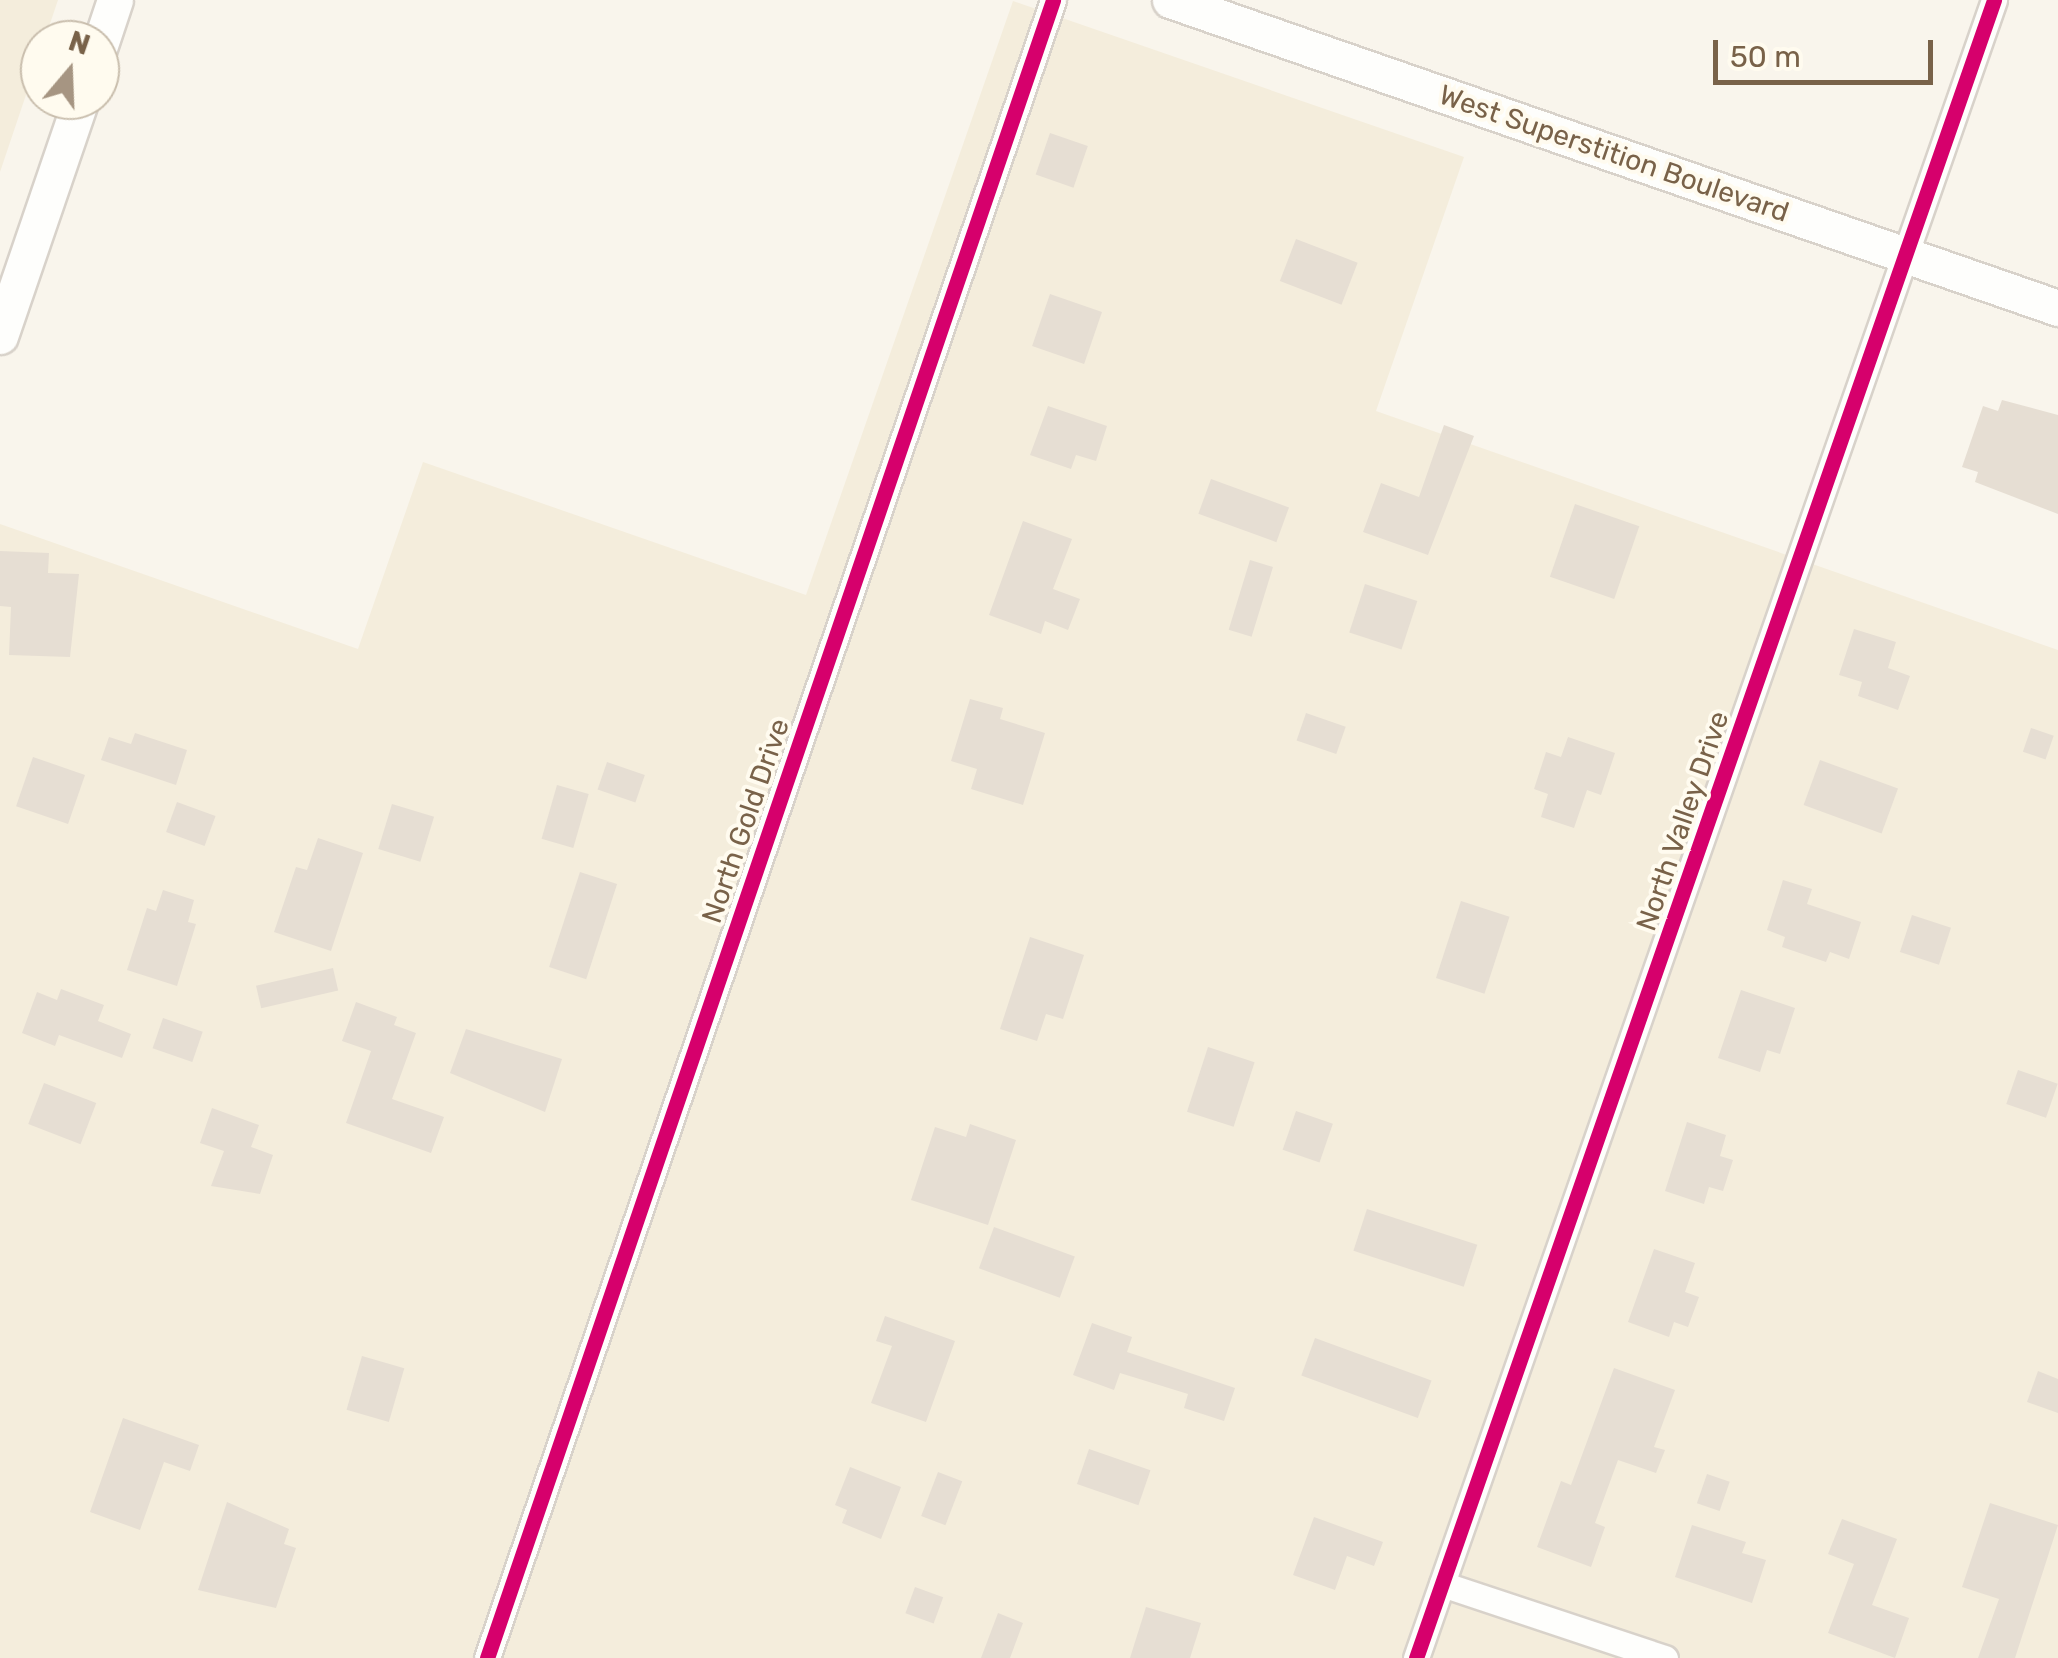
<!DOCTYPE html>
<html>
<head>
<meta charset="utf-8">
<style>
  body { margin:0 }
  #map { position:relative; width:2058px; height:1658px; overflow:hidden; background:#f9f5ec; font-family:Rubik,sans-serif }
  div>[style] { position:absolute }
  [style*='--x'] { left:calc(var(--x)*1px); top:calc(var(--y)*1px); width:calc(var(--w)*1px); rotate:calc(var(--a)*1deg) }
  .residential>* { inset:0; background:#f4eddc }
  .building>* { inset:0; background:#e6ded3; transform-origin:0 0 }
  .roads { filter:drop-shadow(2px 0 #d8d2ca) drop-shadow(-2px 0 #d8d2ca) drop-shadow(0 2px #d8d2ca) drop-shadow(0 -2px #d8d2ca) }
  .street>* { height:25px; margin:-12.5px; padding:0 12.5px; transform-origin:12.5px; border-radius:12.5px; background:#fefefc }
  .secondary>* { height:35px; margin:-17.5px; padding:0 17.5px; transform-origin:17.5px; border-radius:17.5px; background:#fefefc }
  .cycleway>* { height:15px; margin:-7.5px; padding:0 7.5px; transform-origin:7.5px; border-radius:7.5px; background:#d6006c }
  span { translate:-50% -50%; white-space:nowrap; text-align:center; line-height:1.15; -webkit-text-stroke:8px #fffbef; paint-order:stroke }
  .street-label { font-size:28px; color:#796249 }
  .north { position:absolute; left:20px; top:20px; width:100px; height:100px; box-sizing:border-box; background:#fffbef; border:2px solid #c9bead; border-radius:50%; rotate:19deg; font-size:28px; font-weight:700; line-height:40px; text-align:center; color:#796249 }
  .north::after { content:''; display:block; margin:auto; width:35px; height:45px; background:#a69582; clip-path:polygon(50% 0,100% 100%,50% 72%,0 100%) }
  .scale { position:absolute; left:1713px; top:40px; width:220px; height:45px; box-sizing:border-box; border:5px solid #796249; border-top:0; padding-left:12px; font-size:30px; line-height:35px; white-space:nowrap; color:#796249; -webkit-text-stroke:8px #fffbef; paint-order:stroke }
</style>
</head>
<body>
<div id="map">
  <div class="residential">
    <div style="clip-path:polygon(0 0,58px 0,0 172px)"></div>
    <div style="clip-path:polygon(1013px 1px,1464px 157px,1376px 411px,2058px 650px,2058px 1658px,0 1658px,0 524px,358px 649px,423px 462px,806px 595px)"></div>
  </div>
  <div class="building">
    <div style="left:1050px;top:133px;width:40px;height:44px;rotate:19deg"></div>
    <div style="left:1296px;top:239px;width:66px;height:45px;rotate:21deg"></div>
    <div style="left:1050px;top:294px;width:55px;height:55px;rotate:19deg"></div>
    <div style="clip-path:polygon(2002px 400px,2058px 415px,2058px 514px,1975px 482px,1978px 472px,1962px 467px,1983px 406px,1998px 411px)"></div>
    <div style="clip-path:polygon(1048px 406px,1107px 426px,1096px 461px,1076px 455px,1071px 469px,1030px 455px)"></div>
    <div style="clip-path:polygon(1444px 425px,1474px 436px,1428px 555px,1363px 532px,1381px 483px,1419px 497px)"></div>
    <div style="left:1211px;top:479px;width:83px;height:37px;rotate:20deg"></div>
    <div style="left:1575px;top:504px;width:68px;height:77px;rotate:19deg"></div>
    <div style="clip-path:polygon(1023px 521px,1072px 539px,1053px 589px,1080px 599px,1068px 630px,1045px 621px,1041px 634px,989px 615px)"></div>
    <div style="clip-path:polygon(0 551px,49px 553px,48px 573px,79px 574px,70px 657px,9px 655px,11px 607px,0 606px)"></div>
    <div style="left:1250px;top:560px;width:24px;height:73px;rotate:17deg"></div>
    <div style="left:1365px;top:584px;width:55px;height:51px;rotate:18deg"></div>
    <div style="clip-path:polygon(1854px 629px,1896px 642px,1888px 668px,1910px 676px,1898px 710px,1858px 696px,1862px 682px,1839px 675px)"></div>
    <div style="clip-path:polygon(970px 699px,1003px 708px,1000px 719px,1045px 733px,1023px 805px,971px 789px,977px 769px,951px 761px)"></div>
    <div style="left:1306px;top:713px;width:42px;height:29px;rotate:19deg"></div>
    <div style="left:2031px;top:728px;width:24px;height:25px;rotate:19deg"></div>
    <div style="clip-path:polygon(135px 733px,187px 750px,176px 785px,101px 760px,109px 737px,131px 744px)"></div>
    <div style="clip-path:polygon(1568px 737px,1615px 753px,1601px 795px,1587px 790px,1574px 828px,1541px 817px,1548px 794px,1534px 789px,1546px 752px,1561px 757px)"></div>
    <div style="left:33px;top:757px;width:55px;height:52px;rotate:19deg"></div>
    <div style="left:1820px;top:760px;width:83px;height:48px;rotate:20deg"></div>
    <div style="left:607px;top:762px;width:40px;height:29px;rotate:19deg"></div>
    <div style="left:557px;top:785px;width:33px;height:56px;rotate:16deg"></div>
    <div style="left:177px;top:802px;width:41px;height:32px;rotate:20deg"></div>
    <div style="left:392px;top:804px;width:44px;height:47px;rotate:17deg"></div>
    <div style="clip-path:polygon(318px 838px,363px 853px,331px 951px,274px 932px,296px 867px,307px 870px)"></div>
    <div style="left:580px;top:872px;width:39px;height:100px;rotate:18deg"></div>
    <div style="clip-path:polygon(1783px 880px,1812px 889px,1807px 904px,1861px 922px,1849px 959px,1830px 952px,1826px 962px,1782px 947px,1785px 937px,1767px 930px)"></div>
    <div style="clip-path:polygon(163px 890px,194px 900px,188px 922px,196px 924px,177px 986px,127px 970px,147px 908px,156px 911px)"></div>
    <div style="left:1461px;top:901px;width:51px;height:81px;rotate:18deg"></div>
    <div style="left:1912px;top:915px;width:41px;height:39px;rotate:18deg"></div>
    <div style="clip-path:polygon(1030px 937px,1084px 955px,1063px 1019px,1046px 1014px,1037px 1041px,1000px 1029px)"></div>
    <div style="left:333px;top:968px;width:23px;height:79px;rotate:77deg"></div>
    <div style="clip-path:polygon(61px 989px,104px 1005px,98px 1021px,131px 1034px,122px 1058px,59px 1035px,55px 1046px,22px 1033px,37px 992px,57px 1000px)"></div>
    <div style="clip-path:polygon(1741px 990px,1795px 1008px,1780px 1054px,1767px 1050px,1760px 1072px,1718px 1058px)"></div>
    <div style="clip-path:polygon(356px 1002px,397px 1017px,394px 1025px,416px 1033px,392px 1099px,444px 1117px,431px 1153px,346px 1123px,371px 1051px,342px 1041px)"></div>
    <div style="left:163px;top:1018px;width:42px;height:32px;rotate:19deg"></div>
    <div style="clip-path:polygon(466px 1029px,562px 1059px,545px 1112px,450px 1073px)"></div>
    <div style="left:1208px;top:1047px;width:49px;height:68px;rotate:18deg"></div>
    <div style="left:2018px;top:1070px;width:42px;height:36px;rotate:19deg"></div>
    <div style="left:44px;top:1083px;width:56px;height:44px;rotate:21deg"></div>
    <div style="clip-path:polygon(212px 1108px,259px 1125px,251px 1147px,273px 1155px,260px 1194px,211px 1186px,224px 1151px,200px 1143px)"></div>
    <div style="left:1296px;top:1111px;width:39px;height:41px;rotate:19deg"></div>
    <div style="clip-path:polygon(1687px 1122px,1726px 1135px,1720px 1156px,1733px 1160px,1723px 1191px,1709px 1187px,1704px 1204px,1665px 1191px)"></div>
    <div style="clip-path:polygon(970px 1124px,1016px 1140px,988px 1225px,911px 1200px,935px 1127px,966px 1137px)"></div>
    <div style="left:1367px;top:1209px;width:116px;height:44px;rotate:18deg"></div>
    <div style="left:994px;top:1227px;width:86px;height:44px;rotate:20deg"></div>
    <div style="clip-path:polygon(1654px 1249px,1695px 1263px,1685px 1292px,1699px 1297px,1688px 1327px,1674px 1322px,1669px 1337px,1628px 1322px)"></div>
    <div style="clip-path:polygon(885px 1316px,955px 1341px,926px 1422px,871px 1403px,892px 1346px,876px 1341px)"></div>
    <div style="clip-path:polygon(1092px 1323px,1132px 1337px,1127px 1352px,1235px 1388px,1224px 1421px,1184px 1408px,1188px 1394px,1120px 1373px,1114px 1390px,1073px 1375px)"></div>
    <div style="left:1315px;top:1338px;width:124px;height:40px;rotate:20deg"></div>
    <div style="left:362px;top:1356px;width:44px;height:56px;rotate:16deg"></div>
    <div style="clip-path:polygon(1614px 1368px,1675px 1390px,1654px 1447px,1665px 1450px,1656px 1473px,1618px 1460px,1595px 1523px,1605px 1527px,1591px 1567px,1537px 1547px,1561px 1481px,1571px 1485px)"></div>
    <div style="clip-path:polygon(2038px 1371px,2058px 1379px,2058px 1413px,2027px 1402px)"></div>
    <div style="clip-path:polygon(123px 1418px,199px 1445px,190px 1471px,164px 1462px,140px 1530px,90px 1512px)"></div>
    <div style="left:1089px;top:1449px;width:65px;height:37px;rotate:19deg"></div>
    <div style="clip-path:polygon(850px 1467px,901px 1487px,881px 1539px,842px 1523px,847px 1510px,835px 1505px)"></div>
    <div style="left:938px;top:1472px;width:26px;height:47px;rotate:21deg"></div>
    <div style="left:1707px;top:1474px;width:24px;height:31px;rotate:19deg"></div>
    <div style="clip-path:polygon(227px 1502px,289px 1529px,284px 1544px,296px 1548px,276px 1608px,198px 1590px)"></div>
    <div style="clip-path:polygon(1990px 1503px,2058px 1525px,2015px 1658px,1978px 1658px,1999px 1599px,1962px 1587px)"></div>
    <div style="clip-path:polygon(1314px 1517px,1383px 1542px,1374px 1566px,1347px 1556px,1335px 1590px,1293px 1575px)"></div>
    <div style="clip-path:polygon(1842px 1519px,1897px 1539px,1872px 1605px,1909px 1618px,1895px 1658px,1828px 1633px,1854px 1564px,1828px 1554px)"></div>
    <div style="clip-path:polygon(1692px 1525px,1746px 1542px,1742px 1553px,1766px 1560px,1752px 1603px,1675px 1577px)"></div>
    <div style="left:915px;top:1587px;width:30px;height:28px;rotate:20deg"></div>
    <div style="clip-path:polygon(1146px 1607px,1201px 1623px,1190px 1658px,1130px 1658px)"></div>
    <div style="clip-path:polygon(998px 1613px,1023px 1623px,1010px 1658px,981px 1658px)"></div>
  </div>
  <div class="roads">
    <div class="street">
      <div style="--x:1442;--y:1584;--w:235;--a:18.4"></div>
      <div style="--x:487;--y:1658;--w:1752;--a:-71.15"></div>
      <div style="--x:1416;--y:1658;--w:1756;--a:-70.78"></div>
    </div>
    <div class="secondary">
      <div style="--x:1170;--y:0;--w:940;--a:19.13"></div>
      <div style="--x:100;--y:45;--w:47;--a:-71.6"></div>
      <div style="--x:0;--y:336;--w:250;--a:-71.1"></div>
    </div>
  </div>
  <div class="cycleway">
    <div style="--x:487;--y:1658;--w:1752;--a:-71.15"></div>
    <div style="--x:1416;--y:1658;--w:1756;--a:-70.78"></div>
  </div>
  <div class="street-label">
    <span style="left:1614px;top:154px;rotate:19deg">West Superstition Boulevard</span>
    <span style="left:746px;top:821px;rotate:-71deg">North Gold Drive</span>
    <span style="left:1683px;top:821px;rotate:-71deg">North Valley Drive</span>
  </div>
  <div class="north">N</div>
  <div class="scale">50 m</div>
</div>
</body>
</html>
